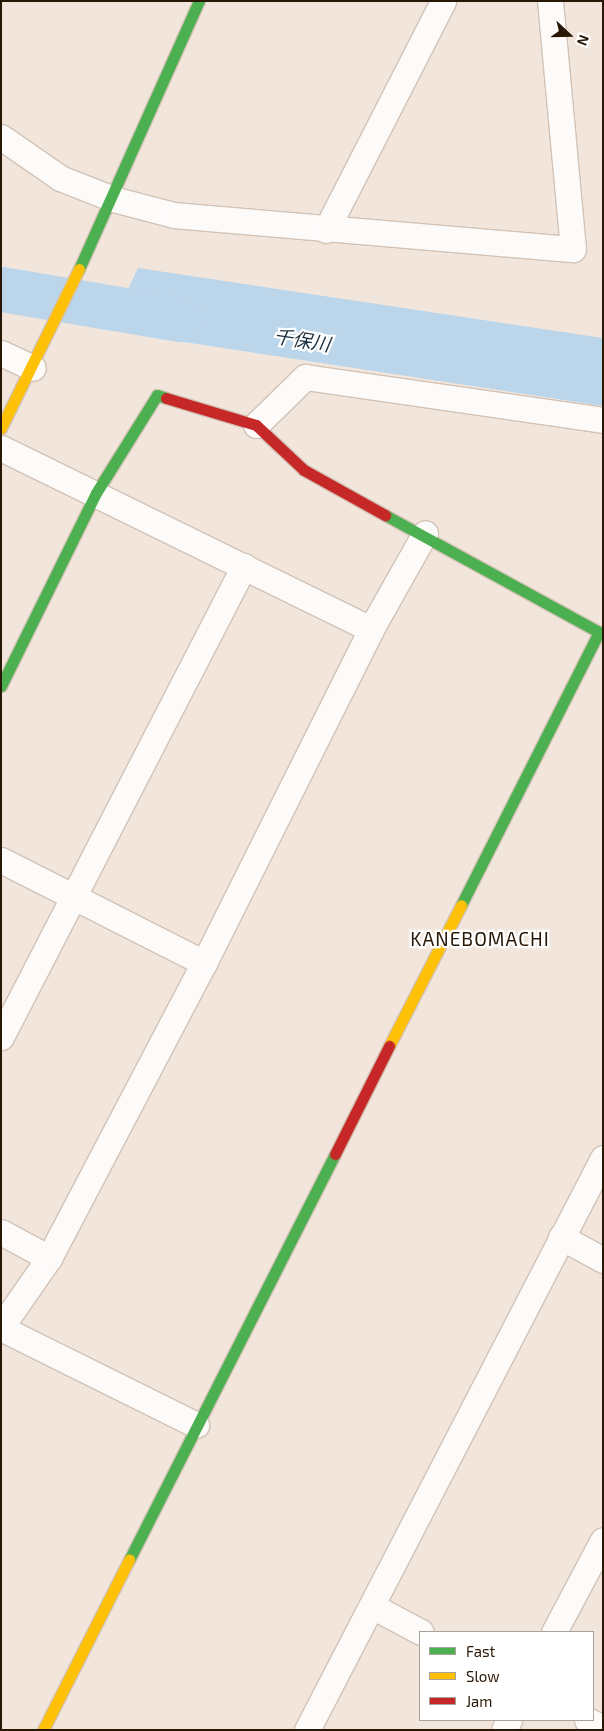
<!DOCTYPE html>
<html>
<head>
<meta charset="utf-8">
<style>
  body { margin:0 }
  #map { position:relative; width:604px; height:1731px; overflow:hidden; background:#f2e6dc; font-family:"Exo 2","Noto Sans JP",sans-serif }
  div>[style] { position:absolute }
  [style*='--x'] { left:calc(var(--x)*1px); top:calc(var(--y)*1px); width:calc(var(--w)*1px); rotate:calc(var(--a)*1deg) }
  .water>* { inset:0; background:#bbd5ea }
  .river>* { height:45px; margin:-22.5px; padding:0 22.5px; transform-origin:22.5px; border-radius:22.5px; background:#bbd5ea }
  .roads { filter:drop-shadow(1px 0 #d2c2b5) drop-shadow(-1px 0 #d2c2b5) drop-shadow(0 1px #d2c2b5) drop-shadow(0 -1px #d2c2b5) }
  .street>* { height:25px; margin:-12.5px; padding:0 12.5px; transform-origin:12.5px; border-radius:12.5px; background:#fdfbfa }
  .fast>* { height:11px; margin:-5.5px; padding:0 5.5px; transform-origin:5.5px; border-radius:5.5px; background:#4caf50 }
  .slow>* { height:11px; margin:-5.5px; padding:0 5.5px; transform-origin:5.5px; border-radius:5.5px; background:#ffc107 }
  .jam>* { height:11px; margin:-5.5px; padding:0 5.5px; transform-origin:5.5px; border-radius:5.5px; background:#c62828 }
  span { translate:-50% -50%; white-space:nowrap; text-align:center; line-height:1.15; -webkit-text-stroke:4.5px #fff; paint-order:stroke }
  .water-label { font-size:19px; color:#1b2f3f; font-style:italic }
  .neighbourhood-label { font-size:19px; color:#291705; letter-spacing:1px }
  .frame { position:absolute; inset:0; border:2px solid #291705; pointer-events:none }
  .legend { position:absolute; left:419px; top:1631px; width:175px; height:90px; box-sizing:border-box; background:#fff; border:1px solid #a9a29b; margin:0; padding:6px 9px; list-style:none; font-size:15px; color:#291705 }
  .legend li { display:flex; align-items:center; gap:10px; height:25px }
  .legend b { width:25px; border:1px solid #a9a29b }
  .north { position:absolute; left:544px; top:10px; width:50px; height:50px; -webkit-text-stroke:4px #fff; paint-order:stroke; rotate:111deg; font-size:14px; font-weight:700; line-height:20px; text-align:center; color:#291705 }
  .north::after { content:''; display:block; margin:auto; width:18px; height:22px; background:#291705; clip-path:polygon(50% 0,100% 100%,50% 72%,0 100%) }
</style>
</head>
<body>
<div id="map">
  <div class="water">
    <div style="clip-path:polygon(138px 268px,603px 338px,603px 406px,184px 342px,111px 325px)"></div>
  </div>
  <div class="river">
    <div style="--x:1;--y:289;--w:181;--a:9.6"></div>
  </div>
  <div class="roads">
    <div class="street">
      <div style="--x:1;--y:137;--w:72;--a:34.8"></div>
      <div style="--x:60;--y:178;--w:57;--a:21.6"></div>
      <div style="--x:113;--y:199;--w:63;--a:14.7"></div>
      <div style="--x:174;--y:215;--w:400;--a:4.9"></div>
      <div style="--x:573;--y:249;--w:249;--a:-95.3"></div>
      <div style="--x:326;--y:230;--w:257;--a:-62.9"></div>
      <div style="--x:1;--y:353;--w:35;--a:25"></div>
      <div style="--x:256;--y:425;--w:69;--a:-44.4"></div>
      <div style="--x:305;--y:377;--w:301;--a:8.2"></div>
      <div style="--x:1;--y:448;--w:412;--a:26.1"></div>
      <div style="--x:1;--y:860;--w:228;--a:26.9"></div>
      <div style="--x:1;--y:1037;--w:530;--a:-62.71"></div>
      <div style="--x:1;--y:1232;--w:55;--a:28.4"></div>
      <div style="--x:561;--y:1237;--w:48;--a:28.7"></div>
      <div style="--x:1;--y:1327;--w:84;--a:-55.2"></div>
      <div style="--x:49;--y:1258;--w:333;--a:-62.3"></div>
      <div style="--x:204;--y:963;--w:373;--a:-63.4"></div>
      <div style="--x:371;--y:629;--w:110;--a:-60.6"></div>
      <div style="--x:1;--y:1328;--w:218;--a:26.4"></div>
      <div style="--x:372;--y:1606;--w:55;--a:28"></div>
      <div style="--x:554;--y:1632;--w:104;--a:-62"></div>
      <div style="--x:587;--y:1720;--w:18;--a:27"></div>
      <div style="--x:307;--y:1730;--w:644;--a:-62.64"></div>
      <div style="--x:504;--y:1730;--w:11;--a:-63"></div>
    </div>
    <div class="fast">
      <div style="--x:79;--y:269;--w:294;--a:-65.9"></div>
      <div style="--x:385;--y:515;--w:244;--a:28.7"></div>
      <div style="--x:599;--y:632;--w:306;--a:116.8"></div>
      <div style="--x:1;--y:686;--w:215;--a:-63.8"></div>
      <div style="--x:96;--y:493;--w:115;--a:-58.1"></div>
      <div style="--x:157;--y:395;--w:9;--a:18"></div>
      <div style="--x:129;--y:1560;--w:455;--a:-63.1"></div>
    </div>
    <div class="slow">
      <div style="--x:1;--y:428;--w:177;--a:-63.9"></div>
      <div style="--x:389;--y:1046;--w:158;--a:-62.9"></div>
      <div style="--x:43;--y:1730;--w:191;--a:-63.2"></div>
    </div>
    <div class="jam">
      <div style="--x:166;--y:398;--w:94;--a:16.7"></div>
      <div style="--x:256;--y:425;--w:66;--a:43.2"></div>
      <div style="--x:304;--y:470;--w:93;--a:29.1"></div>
      <div style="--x:335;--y:1154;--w:121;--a:-63.4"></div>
    </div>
  </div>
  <div class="water-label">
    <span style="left:302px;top:340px;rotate:9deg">千保川</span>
  </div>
  <div class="neighbourhood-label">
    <span style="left:480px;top:939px">KANEBOMACHI</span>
  </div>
  <div class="frame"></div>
  <ul class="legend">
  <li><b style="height:6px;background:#4caf50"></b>Fast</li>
  <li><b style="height:6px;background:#ffc107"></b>Slow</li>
  <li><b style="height:6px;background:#c62828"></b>Jam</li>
  </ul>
  <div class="north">N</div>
</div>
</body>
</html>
